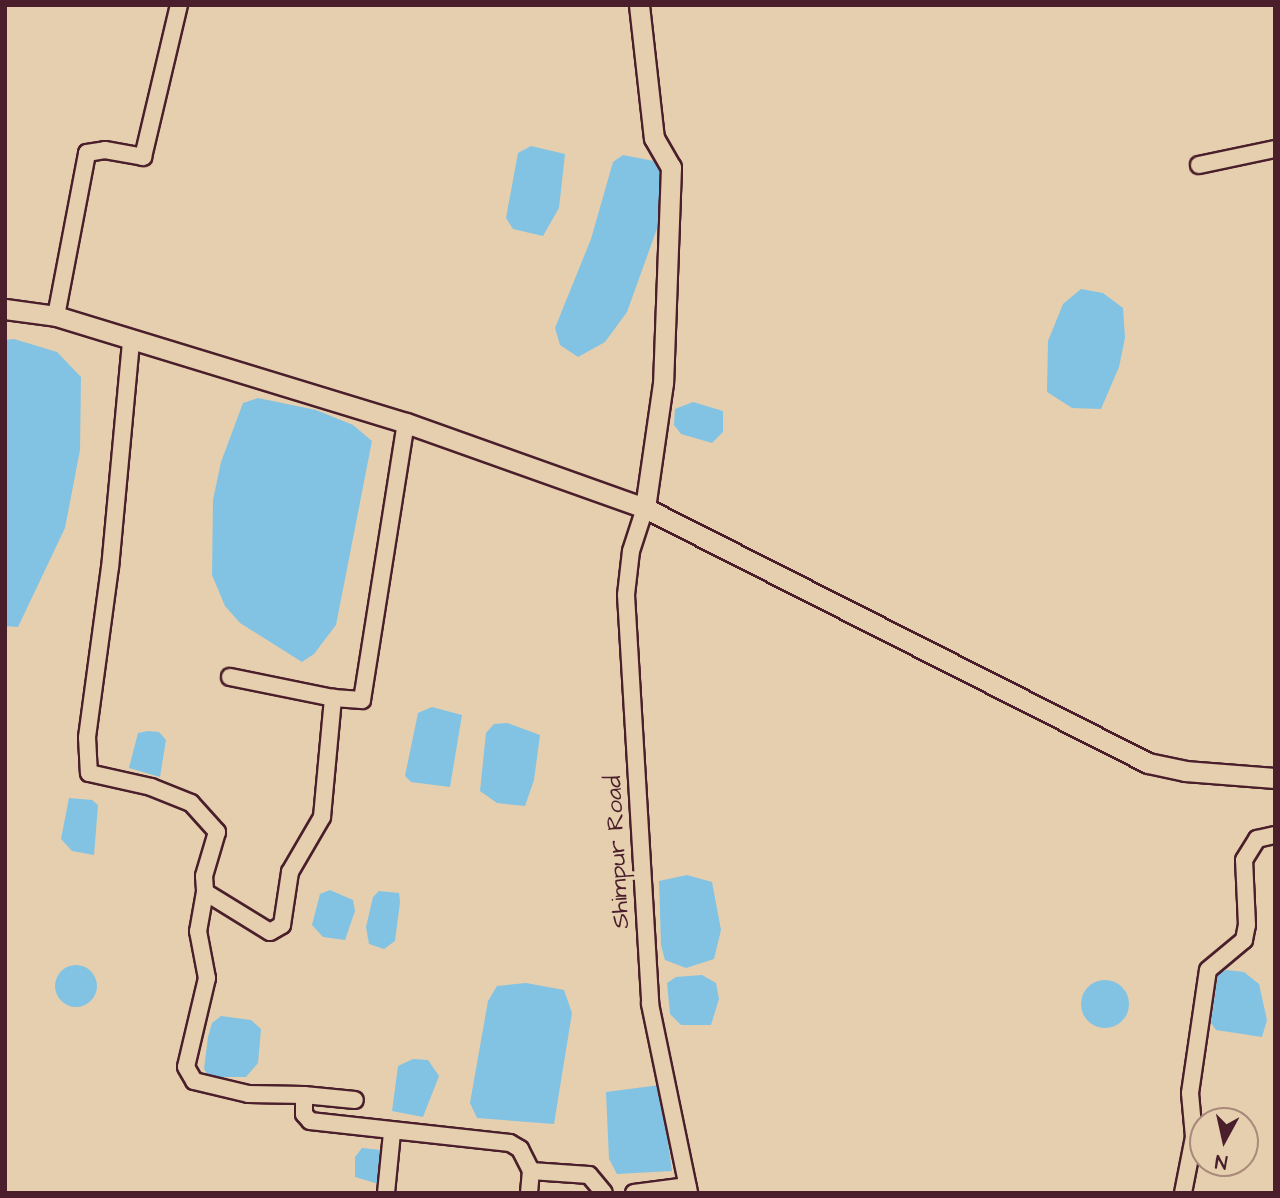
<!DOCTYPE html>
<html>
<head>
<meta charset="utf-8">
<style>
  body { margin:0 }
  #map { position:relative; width:1280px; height:1198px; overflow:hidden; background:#e6cfaf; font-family:"Architects Daughter",sans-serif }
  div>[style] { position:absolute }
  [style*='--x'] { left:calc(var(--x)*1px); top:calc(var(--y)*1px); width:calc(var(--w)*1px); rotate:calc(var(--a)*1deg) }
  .water>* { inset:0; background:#82c3e3 }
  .round { border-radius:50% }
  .roads { filter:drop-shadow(2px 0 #4a1f2b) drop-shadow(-2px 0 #4a1f2b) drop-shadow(0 2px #4a1f2b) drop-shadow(0 -2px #4a1f2b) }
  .minor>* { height:16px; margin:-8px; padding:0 8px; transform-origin:8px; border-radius:8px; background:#e6cfaf }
  .tertiary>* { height:19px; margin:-9.5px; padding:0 9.5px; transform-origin:9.5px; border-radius:9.5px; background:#e6cfaf }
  span { translate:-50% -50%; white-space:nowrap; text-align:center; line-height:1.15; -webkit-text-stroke:7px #e6cfaf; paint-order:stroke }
  .street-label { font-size:24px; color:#4a1f2b }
  .frame { position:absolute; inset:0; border:7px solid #4a1f2b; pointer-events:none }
  .north { position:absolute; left:1189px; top:1107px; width:70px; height:70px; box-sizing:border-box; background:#e6cfaf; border:2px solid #a8897a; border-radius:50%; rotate:188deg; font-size:19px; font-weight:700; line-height:28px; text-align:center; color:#4a1f2b }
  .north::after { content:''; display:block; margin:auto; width:24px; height:32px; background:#4a1f2b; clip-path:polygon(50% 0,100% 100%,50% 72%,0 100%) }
</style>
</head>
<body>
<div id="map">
  <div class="water">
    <div style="clip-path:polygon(531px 146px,565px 154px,559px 208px,543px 236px,513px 229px,506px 218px,518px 153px)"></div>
    <div style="clip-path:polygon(623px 155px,659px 162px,663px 212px,627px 312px,605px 342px,578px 357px,560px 345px,555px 328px,591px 239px,613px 162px)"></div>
    <div style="clip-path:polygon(1081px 289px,1103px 293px,1123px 308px,1125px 338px,1119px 367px,1101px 409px,1072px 408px,1047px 392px,1048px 341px,1063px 304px)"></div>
    <div style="clip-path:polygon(14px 339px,57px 352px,81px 377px,80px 450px,65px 528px,18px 627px,5px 626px,5px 340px)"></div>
    <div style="clip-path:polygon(258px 398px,316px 410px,353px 425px,372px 441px,336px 625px,314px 654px,302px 662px,240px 623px,225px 606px,212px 575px,213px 500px,221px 462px,243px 403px)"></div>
    <div style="clip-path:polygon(693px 402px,723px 411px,723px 432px,712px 443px,681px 434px,674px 425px,675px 409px)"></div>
    <div style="clip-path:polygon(432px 707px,462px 715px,450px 787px,411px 782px,405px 776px,418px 713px)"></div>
    <div style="clip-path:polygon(507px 723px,540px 735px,534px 780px,525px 806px,497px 803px,480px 791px,486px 733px,494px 724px)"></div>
    <div style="clip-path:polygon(148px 731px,159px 732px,166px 740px,160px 777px,129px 768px,138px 733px)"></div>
    <div style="clip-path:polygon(69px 798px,92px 800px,98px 805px,94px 855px,72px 851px,61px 839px)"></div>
    <div style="clip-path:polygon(687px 875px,712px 882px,721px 930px,714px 959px,686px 968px,665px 960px,661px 945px,659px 881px)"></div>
    <div style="clip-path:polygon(330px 890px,353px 900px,355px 911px,345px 940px,323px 937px,312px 925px,320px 894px)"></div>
    <div style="clip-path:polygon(379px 891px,399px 893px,400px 902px,395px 941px,384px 949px,369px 944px,366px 927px,373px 897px)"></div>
    <div class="round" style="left:55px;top:965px;width:42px;height:42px"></div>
    <div style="clip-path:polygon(1227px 970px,1244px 972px,1259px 984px,1267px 1020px,1262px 1037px,1216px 1030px,1211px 1023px,1218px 973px)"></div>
    <div style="clip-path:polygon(702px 975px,716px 983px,719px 999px,711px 1025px,681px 1025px,670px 1014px,667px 983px,676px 977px)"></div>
    <div class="round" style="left:1081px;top:980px;width:48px;height:48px"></div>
    <div style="clip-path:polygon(526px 983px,564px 990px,572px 1013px,554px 1124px,477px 1118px,470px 1103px,488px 1001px,497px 986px)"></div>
    <div style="clip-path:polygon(221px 1016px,251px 1020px,261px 1029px,258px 1063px,246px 1077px,219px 1077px,208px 1075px,204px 1069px,208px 1037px,212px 1023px)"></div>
    <div style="clip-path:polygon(413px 1059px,428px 1060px,439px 1076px,423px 1117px,392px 1111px,398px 1066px)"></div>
    <div style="clip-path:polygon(660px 1085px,672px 1171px,617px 1174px,609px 1159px,606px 1092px)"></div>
    <div style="clip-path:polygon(362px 1148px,381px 1150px,385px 1158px,379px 1184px,355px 1177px,355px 1157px)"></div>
  </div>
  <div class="roads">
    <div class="minor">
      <div style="--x:1199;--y:165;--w:78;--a:-11.9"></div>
      <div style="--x:56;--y:316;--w:166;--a:-79.2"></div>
      <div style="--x:87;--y:153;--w:18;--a:-9"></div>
      <div style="--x:105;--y:150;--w:39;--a:10"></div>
      <div style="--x:143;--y:157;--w:156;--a:-76.7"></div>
      <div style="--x:131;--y:342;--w:226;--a:95.3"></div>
      <div style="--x:110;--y:567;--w:172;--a:97.7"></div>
      <div style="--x:87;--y:737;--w:36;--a:87"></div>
      <div style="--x:89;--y:773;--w:64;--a:12.7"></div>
      <div style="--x:151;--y:787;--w:43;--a:21.8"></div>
      <div style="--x:191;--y:803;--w:39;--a:48"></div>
      <div style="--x:217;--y:832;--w:46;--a:106.5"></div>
      <div style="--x:204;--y:876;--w:16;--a:86"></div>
      <div style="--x:205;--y:892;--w:76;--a:31.6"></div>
      <div style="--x:270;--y:932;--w:14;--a:-30"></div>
      <div style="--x:282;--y:925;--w:54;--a:-81.4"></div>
      <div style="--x:290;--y:872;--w:64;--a:-59.8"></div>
      <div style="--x:322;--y:817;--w:120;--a:-84.7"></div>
      <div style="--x:333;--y:698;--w:29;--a:4"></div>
      <div style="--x:362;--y:700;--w:280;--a:-81"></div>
      <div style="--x:645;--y:508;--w:45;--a:108"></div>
      <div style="--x:631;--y:551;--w:44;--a:96.5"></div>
      <div style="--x:626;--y:595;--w:410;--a:86.6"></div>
      <div style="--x:650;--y:1004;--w:193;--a:78.3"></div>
      <div style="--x:230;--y:677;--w:105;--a:11.5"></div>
      <div style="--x:205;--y:892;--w:40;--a:100"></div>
      <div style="--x:198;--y:931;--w:48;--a:79.2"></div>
      <div style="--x:207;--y:978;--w:91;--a:103.3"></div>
      <div style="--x:186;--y:1067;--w:16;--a:60"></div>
      <div style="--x:194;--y:1081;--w:56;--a:13.5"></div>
      <div style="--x:248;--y:1094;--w:56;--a:1"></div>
      <div style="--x:304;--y:1095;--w:19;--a:90"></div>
      <div style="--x:304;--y:1114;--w:9;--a:49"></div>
      <div style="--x:310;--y:1121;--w:201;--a:6.3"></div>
      <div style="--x:510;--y:1143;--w:12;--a:31"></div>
      <div style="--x:520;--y:1149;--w:25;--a:63"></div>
      <div style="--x:531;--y:1171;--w:58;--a:3.9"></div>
      <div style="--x:589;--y:1175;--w:23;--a:50"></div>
      <div style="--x:304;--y:1095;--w:51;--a:5.6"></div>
      <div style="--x:386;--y:1193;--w:60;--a:-84.3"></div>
      <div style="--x:529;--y:1193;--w:22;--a:-85"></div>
      <div style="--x:634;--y:1193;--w:54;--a:-7.4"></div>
      <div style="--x:1183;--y:1193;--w:57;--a:-78.9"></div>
      <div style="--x:1194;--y:1137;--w:44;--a:-95.2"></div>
      <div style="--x:1190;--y:1093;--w:124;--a:-81.7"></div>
      <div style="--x:1208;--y:970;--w:47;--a:-39.8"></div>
      <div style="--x:1244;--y:940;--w:15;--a:-79"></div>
      <div style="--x:1247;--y:925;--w:65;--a:-92.6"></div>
      <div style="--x:1244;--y:860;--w:25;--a:-58"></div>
      <div style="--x:1257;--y:839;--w:18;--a:-13"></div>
    </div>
    <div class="tertiary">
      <div style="--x:639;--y:5;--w:134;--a:83.6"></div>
      <div style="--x:654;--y:138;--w:34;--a:60"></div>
      <div style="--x:671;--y:167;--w:216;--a:92.1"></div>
      <div style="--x:663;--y:383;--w:126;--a:98.2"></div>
      <div style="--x:5;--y:309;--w:51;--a:7.8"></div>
      <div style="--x:56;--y:316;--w:366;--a:17"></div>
      <div style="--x:406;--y:423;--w:254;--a:19.6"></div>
      <div style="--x:645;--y:508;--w:564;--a:26.88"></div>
      <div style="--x:1148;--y:763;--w:38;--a:12"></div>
      <div style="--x:1185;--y:771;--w:90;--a:4.4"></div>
    </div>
  </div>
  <div class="street-label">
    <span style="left:618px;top:852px;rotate:-93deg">Shimpur Road</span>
  </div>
  <div class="frame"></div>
  <div class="north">N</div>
</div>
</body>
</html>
